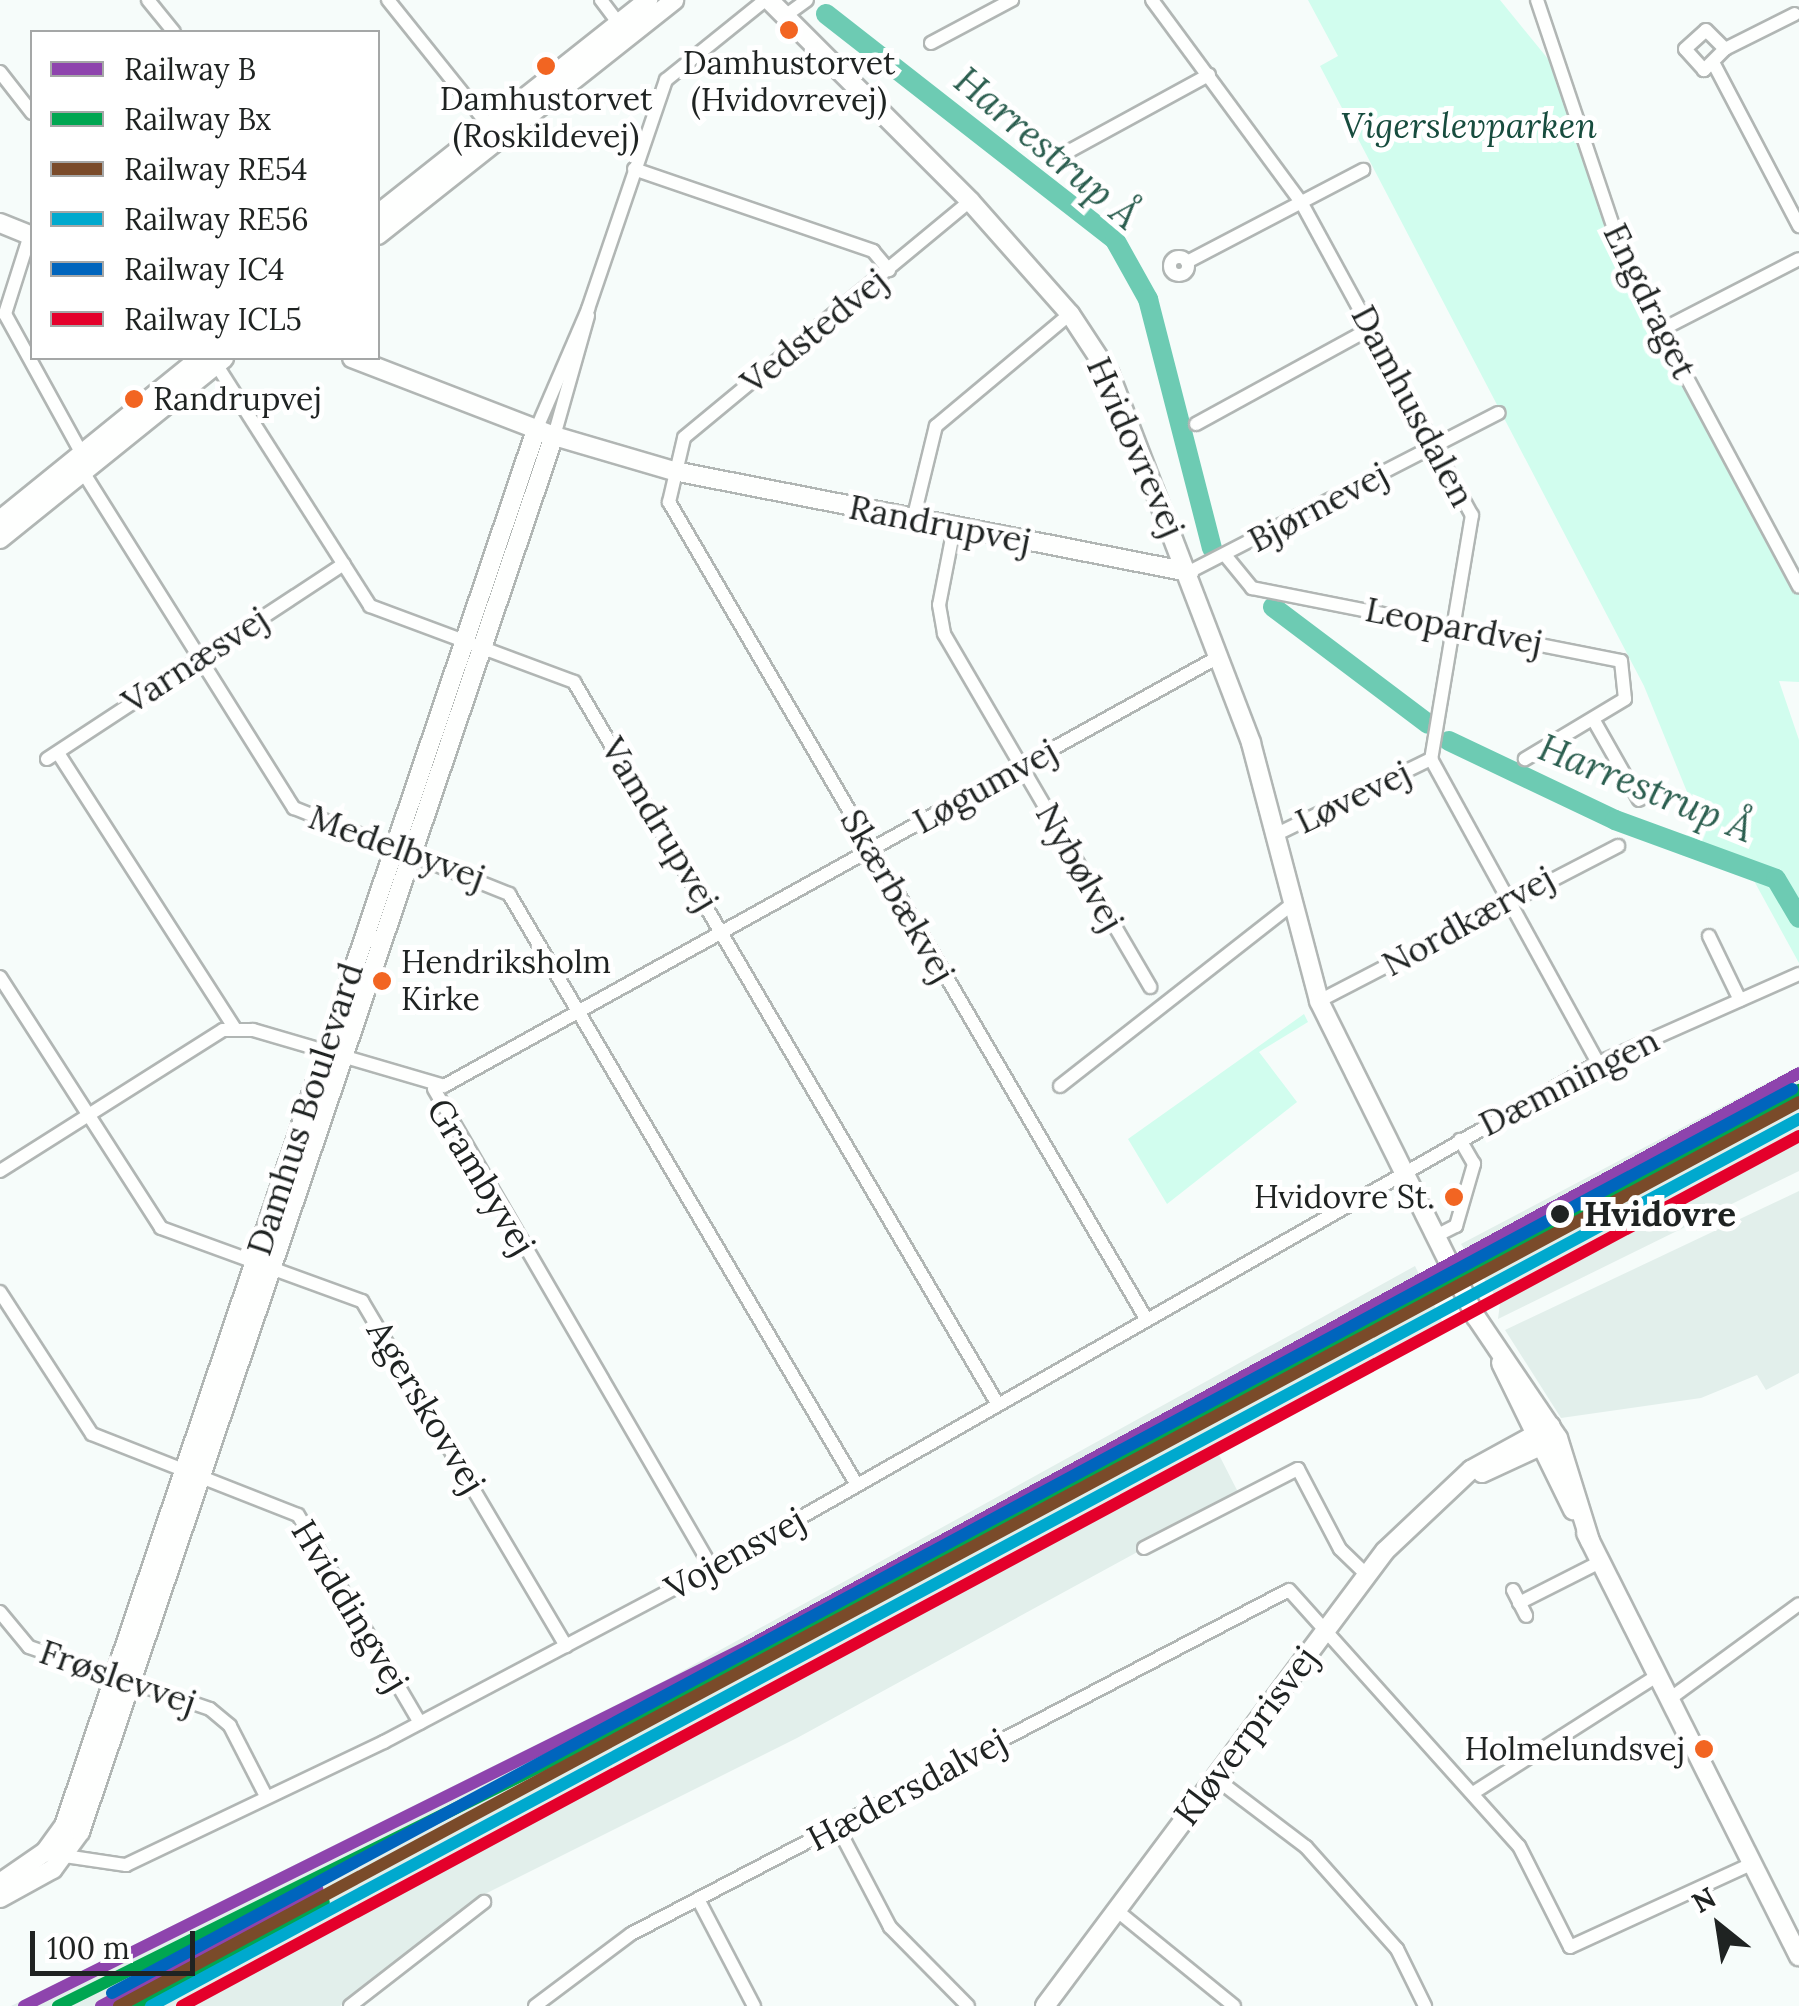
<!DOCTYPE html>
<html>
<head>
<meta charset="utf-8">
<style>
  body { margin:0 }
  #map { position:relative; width:1799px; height:2006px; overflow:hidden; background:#f6fcfa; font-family:Lora,serif }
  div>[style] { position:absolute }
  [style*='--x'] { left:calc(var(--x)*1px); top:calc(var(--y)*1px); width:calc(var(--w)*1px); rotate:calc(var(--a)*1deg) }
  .built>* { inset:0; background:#e2efeb }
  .green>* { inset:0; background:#d1fdee }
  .river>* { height:20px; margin:-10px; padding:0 10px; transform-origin:10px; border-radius:10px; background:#6dcbb3 }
  .roads { filter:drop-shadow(2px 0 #b1b6b4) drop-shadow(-2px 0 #b1b6b4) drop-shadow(0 2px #b1b6b4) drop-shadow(0 -2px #b1b6b4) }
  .street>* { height:12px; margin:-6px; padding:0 6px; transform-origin:6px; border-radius:6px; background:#fefffe }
  .street>.ring { margin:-6px; padding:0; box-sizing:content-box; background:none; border:12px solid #fefffe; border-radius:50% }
  .secondary>* { height:18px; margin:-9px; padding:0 9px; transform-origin:9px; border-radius:9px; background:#fefffe }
  .rail-1>* { height:12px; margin:-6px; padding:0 6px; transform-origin:6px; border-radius:6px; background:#8e44ad }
  .rail-2>* { height:12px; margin:-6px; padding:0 6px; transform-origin:6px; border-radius:6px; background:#00a651 }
  .rail-3>* { height:12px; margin:-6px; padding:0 6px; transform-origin:6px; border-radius:6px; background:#7a4b2a }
  .rail-4>* { height:12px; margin:-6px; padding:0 6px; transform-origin:6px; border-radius:6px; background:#00a9ce }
  .rail-5>* { height:12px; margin:-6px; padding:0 6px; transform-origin:6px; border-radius:6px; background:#0065bd }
  .rail-6>* { height:12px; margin:-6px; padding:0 6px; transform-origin:6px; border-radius:6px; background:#e4002b }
  .dots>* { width:28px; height:28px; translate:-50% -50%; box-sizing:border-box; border:5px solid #fff; border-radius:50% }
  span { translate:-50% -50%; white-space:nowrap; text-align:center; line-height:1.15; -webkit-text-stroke:10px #fff; paint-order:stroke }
  .bus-label { font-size:32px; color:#1f2322 }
  .left { translate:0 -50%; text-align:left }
  .right { translate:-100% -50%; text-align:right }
  .park-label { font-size:35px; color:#174c3e; font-style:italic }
  .street-label { font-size:35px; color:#1f2322 }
  .stop-label { font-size:35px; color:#1f2322; font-weight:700 }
  .water-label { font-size:38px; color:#2b5e4f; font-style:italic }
  .legend { position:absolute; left:30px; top:30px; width:350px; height:330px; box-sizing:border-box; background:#fff; border:2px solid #a5a7a7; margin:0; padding:12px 18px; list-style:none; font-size:30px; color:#1f2322 }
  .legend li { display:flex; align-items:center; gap:20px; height:50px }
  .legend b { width:50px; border:2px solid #a5a7a7 }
  .north { position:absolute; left:1669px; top:1876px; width:100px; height:100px; -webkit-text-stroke:8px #fff; paint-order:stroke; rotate:330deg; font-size:28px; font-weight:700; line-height:40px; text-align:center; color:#1f2322 }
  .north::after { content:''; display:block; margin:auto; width:35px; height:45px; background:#1f2322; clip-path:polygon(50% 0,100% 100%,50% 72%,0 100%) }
  .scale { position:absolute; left:30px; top:1931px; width:165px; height:45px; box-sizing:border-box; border:5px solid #1f2322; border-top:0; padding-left:12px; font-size:30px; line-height:35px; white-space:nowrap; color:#1f2322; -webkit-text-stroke:8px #fff; paint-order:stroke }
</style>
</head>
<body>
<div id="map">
  <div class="built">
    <div style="clip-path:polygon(1799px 1066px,1799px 1171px,1498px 1319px,1500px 1303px,1461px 1244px)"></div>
    <div style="clip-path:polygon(1799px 1191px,1799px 1373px,1766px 1390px,1757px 1375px,1701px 1398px,1561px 1418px,1505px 1330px)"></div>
    <div style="clip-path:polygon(1415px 1266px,1447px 1331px,1216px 1449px,1240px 1496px,797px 1738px,485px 1894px,340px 2006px,11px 2006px,666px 1680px)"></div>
  </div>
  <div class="green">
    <div style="clip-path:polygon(1308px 0,1500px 0,1553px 65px,1622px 266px,1799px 595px,1799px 682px,1779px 681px,1799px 740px,1799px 963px,1753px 879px,1679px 854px,1696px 814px,1644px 686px,1320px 66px,1338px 56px)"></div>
    <div style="clip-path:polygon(1304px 1014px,1308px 1022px,1259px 1052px,1297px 1102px,1167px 1204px,1128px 1139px)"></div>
  </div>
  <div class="river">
    <div style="--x:826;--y:14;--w:367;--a:38"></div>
    <div style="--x:1115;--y:240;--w:68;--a:60.8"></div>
    <div style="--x:1148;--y:299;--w:257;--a:75.6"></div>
    <div style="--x:1273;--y:607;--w:194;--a:37"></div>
    <div style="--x:1449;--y:741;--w:184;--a:25.4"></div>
    <div style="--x:1615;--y:820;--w:171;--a:20.1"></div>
    <div style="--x:1776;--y:879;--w:45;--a:59.5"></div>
  </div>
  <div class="roads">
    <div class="street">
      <div style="--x:148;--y:0;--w:41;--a:50.9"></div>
      <div style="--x:388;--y:0;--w:160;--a:51.3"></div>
      <div style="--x:601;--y:0;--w:35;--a:53"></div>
      <div style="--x:1152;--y:0;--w:251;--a:53.6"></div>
      <div style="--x:1301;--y:202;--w:357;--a:61.4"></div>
      <div style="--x:1472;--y:515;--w:247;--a:99.5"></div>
      <div style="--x:1431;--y:759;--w:347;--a:61.2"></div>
      <div style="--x:1537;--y:0;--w:279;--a:71.4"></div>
      <div style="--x:1626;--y:264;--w:366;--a:61.8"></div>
      <div style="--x:785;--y:16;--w:27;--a:-36"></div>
      <div style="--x:931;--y:43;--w:92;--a:-28"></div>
      <div style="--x:1725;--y:49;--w:30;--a:135"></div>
      <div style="--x:1704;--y:70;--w:28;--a:-132"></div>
      <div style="--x:1685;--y:49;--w:28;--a:-42"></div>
      <div style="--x:1706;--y:30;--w:27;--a:45"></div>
      <div style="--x:1725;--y:49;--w:78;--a:-26.6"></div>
      <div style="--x:1715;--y:66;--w:181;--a:62.3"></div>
      <div style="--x:0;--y:72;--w:52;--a:52"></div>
      <div style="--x:1051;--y:161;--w:180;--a:-28.6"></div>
      <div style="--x:634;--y:169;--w:253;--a:18.9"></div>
      <div style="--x:873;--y:251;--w:25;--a:50"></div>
      <div style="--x:970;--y:201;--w:371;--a:140.4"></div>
      <div style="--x:684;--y:438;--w:66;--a:103.2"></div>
      <div style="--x:669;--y:502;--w:944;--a:59.71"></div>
      <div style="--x:30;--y:235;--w:83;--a:107.6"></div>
      <div style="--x:5;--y:314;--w:160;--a:61.2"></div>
      <div class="ring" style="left:1170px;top:257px;width:6px;height:6px"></div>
      <div style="--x:1187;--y:262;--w:199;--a:-27.6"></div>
      <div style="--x:1661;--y:330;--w:155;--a:-27.2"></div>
      <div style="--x:216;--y:364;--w:287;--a:57.5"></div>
      <div style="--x:370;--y:606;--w:218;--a:20.4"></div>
      <div style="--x:574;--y:682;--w:836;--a:59.6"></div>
      <div style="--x:1196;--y:424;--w:200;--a:-28.7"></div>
      <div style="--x:536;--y:430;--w:132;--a:-66.7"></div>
      <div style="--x:588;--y:309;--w:242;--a:-71.2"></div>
      <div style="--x:666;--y:80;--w:127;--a:-38.9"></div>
      <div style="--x:554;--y:436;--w:125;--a:-74.2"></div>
      <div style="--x:83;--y:472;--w:397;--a:57.9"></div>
      <div style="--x:294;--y:808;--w:232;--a:21.8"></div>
      <div style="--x:509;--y:894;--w:686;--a:59.51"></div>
      <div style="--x:913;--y:520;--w:97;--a:-76.3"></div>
      <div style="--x:936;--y:426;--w:175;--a:-39.9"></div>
      <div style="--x:954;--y:528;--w:78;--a:101"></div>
      <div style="--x:939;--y:605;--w:29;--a:80"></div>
      <div style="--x:944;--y:634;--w:409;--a:59.7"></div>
      <div style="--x:1225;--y:555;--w:43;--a:50.7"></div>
      <div style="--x:1252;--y:588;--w:376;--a:11.2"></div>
      <div style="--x:1621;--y:661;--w:38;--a:84"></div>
      <div style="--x:1625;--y:699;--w:117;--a:149"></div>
      <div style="--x:1189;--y:572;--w:348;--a:-27.2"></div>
      <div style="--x:1593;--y:719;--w:93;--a:60.4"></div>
      <div style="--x:58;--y:753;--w:328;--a:57.3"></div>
      <div style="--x:47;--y:759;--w:355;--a:-33.3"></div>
      <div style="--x:1275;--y:835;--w:174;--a:-26"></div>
      <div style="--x:1709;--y:936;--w:71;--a:64.2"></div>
      <div style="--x:0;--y:977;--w:298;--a:57.3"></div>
      <div style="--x:161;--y:1228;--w:214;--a:20"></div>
      <div style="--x:362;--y:1301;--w:401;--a:59.4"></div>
      <div style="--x:1319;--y:1001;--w:337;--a:-27.4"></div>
      <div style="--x:1060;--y:1086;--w:296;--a:-38.1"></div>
      <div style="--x:434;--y:1089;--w:554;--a:59.87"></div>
      <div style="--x:0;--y:1171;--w:264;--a:-32.3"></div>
      <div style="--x:223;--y:1030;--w:30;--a:0"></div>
      <div style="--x:253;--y:1030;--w:199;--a:16.3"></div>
      <div style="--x:444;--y:1086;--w:887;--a:-28.99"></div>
      <div style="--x:1434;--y:1237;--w:25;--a:-27"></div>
      <div style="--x:1456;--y:1226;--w:65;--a:-73.8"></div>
      <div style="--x:1474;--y:1164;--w:28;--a:-120"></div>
      <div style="--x:0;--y:1292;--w:169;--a:57.1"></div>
      <div style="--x:92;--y:1434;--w:221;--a:21.5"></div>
      <div style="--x:298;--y:1515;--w:241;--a:59.6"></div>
      <div style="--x:1144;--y:1548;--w:173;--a:-27.2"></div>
      <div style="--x:1298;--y:1469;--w:90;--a:62.3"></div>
      <div style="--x:1340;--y:1549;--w:37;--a:44"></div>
      <div style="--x:1513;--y:1590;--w:29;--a:63"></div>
      <div style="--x:1519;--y:1603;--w:91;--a:-26.8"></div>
      <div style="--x:0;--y:1612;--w:45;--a:50.4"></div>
      <div style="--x:29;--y:1647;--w:191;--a:18.9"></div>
      <div style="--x:210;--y:1709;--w:26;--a:40"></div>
      <div style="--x:230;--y:1726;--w:76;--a:62.8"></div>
      <div style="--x:1668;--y:1700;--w:162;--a:-36.2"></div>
      <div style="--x:1215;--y:1778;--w:114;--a:37.2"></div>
      <div style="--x:1306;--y:1847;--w:137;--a:48.3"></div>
      <div style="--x:1397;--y:1949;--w:64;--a:63.8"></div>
      <div style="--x:1473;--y:1793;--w:216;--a:-32.5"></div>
      <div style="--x:837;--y:1826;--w:114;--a:62.3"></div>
      <div style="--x:890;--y:1927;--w:111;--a:45.4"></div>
      <div style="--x:58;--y:1855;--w:69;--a:8.4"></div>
      <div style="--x:126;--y:1865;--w:286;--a:-25.5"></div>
      <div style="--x:384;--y:1742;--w:371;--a:-27.9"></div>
      <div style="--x:712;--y:1568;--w:1020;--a:-29.68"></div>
      <div style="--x:1598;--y:1063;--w:220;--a:-23.9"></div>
      <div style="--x:698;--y:1899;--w:121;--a:62.4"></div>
      <div style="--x:1116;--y:1910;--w:152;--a:39.1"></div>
      <div style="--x:350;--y:2006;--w:170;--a:-37.8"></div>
      <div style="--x:535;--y:2006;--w:120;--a:-36.9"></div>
      <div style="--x:631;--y:1934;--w:742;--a:-27.6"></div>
      <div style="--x:1289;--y:1590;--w:344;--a:48.1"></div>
      <div style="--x:1519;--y:1846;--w:113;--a:63.2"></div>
      <div style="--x:1570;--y:1947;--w:199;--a:-24.6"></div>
    </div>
    <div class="secondary">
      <div style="--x:769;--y:0;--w:284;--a:45"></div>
      <div style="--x:970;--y:201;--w:151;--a:48.5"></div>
      <div style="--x:1070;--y:314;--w:73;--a:56.7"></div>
      <div style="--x:1110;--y:375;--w:394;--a:69"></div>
      <div style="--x:1251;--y:743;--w:267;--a:75.2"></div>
      <div style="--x:1319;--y:1001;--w:353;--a:63.6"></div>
      <div style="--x:1476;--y:1317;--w:146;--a:55.9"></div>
      <div style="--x:1558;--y:1438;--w:108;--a:72.7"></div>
      <div style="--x:378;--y:214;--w:345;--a:-38.4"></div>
      <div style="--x:0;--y:223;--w:35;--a:22"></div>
      <div style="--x:378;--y:235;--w:378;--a:-38.4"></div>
      <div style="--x:352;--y:358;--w:217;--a:21.1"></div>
      <div style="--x:554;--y:436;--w:125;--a:16.3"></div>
      <div style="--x:674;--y:471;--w:525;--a:11.1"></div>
      <div style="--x:0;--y:520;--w:257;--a:-39"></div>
      <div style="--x:0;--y:539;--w:288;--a:-38.9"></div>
      <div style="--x:1501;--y:1363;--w:164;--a:63.9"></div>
      <div style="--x:1482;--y:1473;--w:69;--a:-24.7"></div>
      <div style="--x:1586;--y:1533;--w:474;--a:63.3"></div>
      <div style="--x:0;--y:1883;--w:55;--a:-34.6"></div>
      <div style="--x:45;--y:1852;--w:32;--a:-54"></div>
      <div style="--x:64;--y:1826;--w:1474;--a:-71.32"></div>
      <div style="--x:0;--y:1898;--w:60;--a:-28.7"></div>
      <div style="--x:53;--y:1869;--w:46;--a:-53.9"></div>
      <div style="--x:80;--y:1832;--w:1474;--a:-71.25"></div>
      <div style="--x:1045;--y:2006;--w:568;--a:-53.23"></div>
      <div style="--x:1385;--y:1551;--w:118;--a:-43.3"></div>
      <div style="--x:1471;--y:1470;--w:91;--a:-28.8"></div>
    </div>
  </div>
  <div class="rail-1">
    <div style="--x:24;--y:2006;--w:805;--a:-26.41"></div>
    <div style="--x:745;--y:1648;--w:1201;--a:-28.61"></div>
    <div style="--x:101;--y:2006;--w:246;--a:-28.4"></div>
  </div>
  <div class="rail-2">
    <div style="--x:58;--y:2006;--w:775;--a:-26.43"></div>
    <div style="--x:752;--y:1661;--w:1193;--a:-28.61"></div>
    <div style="--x:132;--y:2006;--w:218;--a:-28.4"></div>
  </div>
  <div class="rail-3">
    <div style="--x:119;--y:2006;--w:1908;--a:-28.28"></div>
  </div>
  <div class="rail-4">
    <div style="--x:151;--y:2006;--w:1872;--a:-28.29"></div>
  </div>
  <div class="rail-5">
    <div style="--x:112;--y:1993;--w:1908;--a:-28.28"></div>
  </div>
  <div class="rail-6">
    <div style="--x:182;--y:2006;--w:1836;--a:-28.28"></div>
  </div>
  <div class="dots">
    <div style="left:789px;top:30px;background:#f26522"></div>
    <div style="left:546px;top:66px;background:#f26522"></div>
    <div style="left:134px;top:399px;background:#f26522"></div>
    <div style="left:382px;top:981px;background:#f26522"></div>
    <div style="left:1454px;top:1197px;background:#f26522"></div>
    <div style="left:1560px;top:1214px;background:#1f2322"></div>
    <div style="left:1704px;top:1749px;background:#f26522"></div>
  </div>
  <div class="bus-label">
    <span style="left:789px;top:82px">Damhustorvet<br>(Hvidovrevej)</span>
    <span style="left:546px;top:118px">Damhustorvet<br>(Roskildevej)</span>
    <span class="left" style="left:153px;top:399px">Randrupvej</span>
    <span class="left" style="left:401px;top:981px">Hendriksholm<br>Kirke</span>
    <span class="right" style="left:1435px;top:1197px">Hvidovre St.</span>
    <span class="right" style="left:1685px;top:1749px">Holmelundsvej</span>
  </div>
  <div class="park-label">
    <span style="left:1469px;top:126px">Vigerslevparken</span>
  </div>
  <div class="street-label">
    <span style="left:1650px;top:301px;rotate:64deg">Engdraget</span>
    <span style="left:814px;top:331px;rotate:-39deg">Vedstedvej</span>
    <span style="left:1413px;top:406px;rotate:62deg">Damhusdalen</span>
    <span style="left:1136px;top:447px;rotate:66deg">Hvidovrevej</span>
    <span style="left:1318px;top:507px;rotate:-28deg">Bjørnevej</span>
    <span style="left:940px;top:524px;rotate:11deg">Randrupvej</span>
    <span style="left:1454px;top:626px;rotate:11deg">Leopardvej</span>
    <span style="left:195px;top:660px;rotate:-33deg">Varnæsvej</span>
    <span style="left:985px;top:786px;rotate:-29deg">Løgumvej</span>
    <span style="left:1353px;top:797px;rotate:-26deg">Løvevej</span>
    <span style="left:660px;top:824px;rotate:59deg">Vamdrupvej</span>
    <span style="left:397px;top:847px;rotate:20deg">Medelbyvej</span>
    <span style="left:1080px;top:867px;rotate:60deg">Nybølvej</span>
    <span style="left:898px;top:896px;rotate:60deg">Skærbækvej</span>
    <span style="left:1468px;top:921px;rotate:-29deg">Nordkærvej</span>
    <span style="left:1569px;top:1082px;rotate:-27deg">Dæmningen</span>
    <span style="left:305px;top:1109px;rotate:-72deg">Damhus Boulevard</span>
    <span style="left:481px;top:1177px;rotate:59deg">Grambyvej</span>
    <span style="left:426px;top:1407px;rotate:59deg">Agerskovvej</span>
    <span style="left:735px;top:1554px;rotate:-29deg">Vojensvej</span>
    <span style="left:350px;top:1606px;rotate:59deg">Hviddingvej</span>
    <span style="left:118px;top:1677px;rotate:19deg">Frøslevvej</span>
    <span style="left:1246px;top:1736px;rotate:-53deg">Kløverprisvej</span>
    <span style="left:907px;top:1790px;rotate:-28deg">Hædersdalvej</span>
  </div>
  <div class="stop-label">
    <span class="left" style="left:1584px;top:1214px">Hvidovre</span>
  </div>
  <div class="water-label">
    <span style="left:1047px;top:148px;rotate:40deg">Harrestrup Å</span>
    <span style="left:1646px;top:788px;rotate:22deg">Harrestrup Å</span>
  </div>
  <ul class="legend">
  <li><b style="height:12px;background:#8e44ad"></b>Railway B</li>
  <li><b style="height:12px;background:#00a651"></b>Railway Bx</li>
  <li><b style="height:12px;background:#7a4b2a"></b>Railway RE54</li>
  <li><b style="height:12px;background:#00a9ce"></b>Railway RE56</li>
  <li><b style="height:12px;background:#0065bd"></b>Railway IC4</li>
  <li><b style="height:12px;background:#e4002b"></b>Railway ICL5</li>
  </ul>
  <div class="north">N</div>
  <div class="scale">100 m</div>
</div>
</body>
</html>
